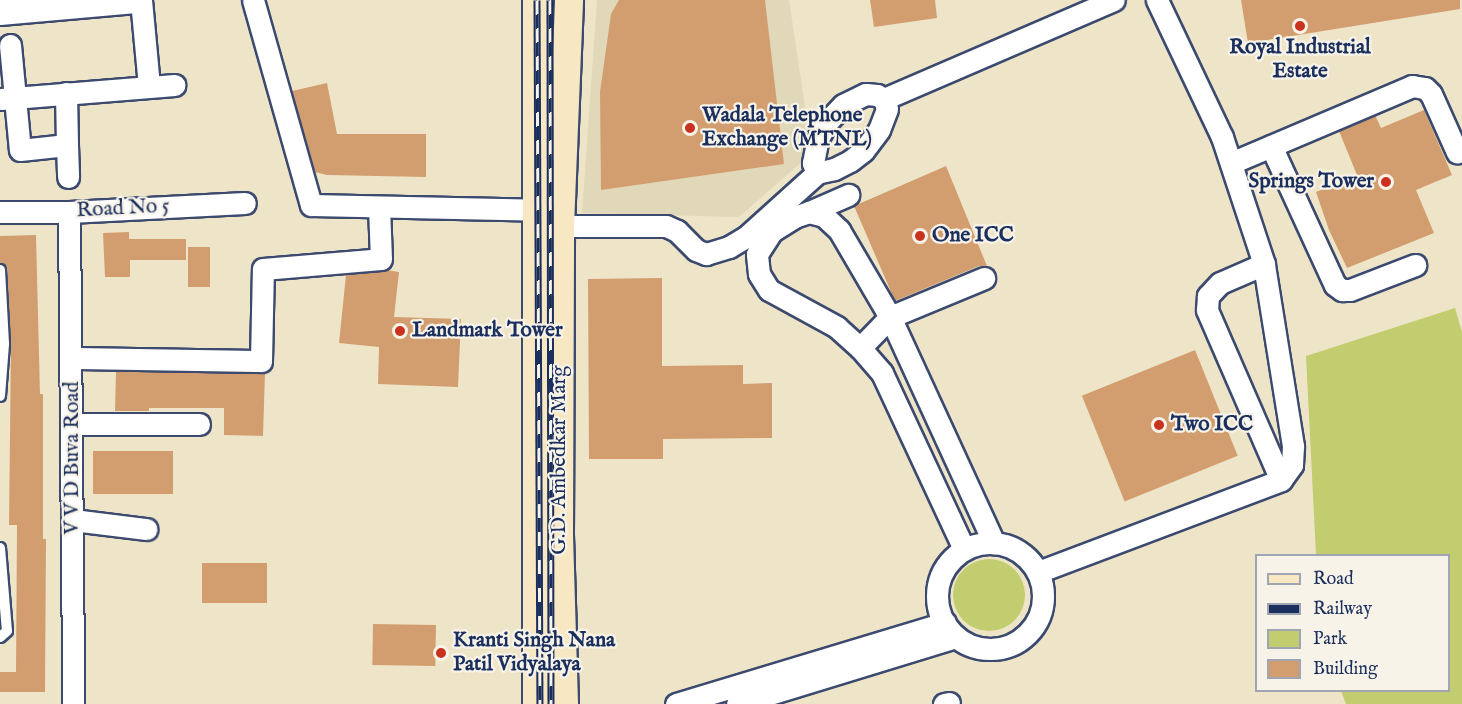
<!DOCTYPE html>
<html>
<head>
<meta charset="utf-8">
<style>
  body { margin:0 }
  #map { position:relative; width:1462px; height:704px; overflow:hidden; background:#eee5c9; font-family:"IM FELL English",serif }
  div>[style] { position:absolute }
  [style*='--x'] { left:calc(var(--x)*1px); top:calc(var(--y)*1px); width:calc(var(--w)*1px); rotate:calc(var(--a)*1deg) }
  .built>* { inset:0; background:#e0d8b8 }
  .green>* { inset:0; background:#c1cd6f }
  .round { border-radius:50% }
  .building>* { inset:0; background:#d39e6f; transform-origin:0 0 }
  .roads { filter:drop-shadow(2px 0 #3b4a6e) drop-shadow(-2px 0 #3b4a6e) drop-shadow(0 2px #3b4a6e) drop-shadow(0 -2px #3b4a6e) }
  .service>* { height:10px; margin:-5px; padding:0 5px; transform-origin:5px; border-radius:5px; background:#fff }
  .minor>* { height:21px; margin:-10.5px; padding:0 10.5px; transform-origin:10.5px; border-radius:10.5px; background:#fff }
  .minor>.ring { margin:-10.5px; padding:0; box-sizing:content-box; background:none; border:21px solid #fff; border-radius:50% }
  .tertiary>* { height:26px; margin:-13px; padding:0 13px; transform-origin:13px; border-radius:13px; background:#fff }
  .secondary>* { height:28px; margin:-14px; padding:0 14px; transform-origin:14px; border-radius:14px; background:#f7e8c3 }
  .rail>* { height:7px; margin-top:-3.5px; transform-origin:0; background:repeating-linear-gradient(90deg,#f7f3e8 0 14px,#1b2f5e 0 28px); box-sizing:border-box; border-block:2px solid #1b2f5e }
  .dots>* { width:16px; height:16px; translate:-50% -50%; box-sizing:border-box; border:3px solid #f7f3e8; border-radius:50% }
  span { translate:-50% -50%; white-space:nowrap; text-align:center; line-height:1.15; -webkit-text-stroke:4.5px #f7f3e8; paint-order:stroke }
  .poi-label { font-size:21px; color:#1b2f5e; font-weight:700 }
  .left { translate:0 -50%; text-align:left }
  .right { translate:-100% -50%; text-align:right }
  .street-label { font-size:21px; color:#1b2f5e }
  .legend { position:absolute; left:1255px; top:554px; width:195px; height:138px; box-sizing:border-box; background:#f7f3e8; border:2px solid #9fa5b1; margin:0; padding:8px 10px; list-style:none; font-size:18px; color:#1b2f5e }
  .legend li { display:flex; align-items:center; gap:12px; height:30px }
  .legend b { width:30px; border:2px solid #9fa5b1 }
</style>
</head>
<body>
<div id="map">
  <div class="built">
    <div style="clip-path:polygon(597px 0,789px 0,812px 153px,739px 217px,582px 213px)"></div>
  </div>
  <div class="green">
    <div style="clip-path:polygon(1455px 308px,1462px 332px,1462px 704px,1346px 704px,1341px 691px,1448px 690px,1448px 556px,1316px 555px,1306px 356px)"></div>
    <div class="round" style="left:953px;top:559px;width:72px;height:72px"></div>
  </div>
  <div class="building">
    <div style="clip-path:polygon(619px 0,765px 0,784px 164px,601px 190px,600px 92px,611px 14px)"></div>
    <div style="clip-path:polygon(870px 0,935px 0,937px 18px,874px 27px)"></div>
    <div style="clip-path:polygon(1241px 0,1460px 0,1460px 9px,1248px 43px)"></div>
    <div style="clip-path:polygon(327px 83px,337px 134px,426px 134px,426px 177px,327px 175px,315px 172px,292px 91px)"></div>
    <div style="clip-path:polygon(1424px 110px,1452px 175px,1416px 190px,1434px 233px,1347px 268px,1329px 230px,1316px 192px,1357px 175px,1339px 131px,1375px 115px,1381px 128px)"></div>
    <div style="clip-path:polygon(946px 166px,987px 266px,979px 266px,895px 301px,854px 206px)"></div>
    <div style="clip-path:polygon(129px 232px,129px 239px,186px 239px,186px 260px,130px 260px,130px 277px,105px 277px,103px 233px)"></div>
    <div style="clip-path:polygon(36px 235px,40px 394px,43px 394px,43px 539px,46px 539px,45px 692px,0 692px,0 672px,16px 672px,17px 525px,9px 525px,11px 344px,7px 266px,0 263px,0 236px)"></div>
    <div style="left:188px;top:247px;width:22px;height:40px"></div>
    <div style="clip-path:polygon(386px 270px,399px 272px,394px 317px,461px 319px,458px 387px,378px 384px,379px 347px,339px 343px,346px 275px)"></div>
    <div style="clip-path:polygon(662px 278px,662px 366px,743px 365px,743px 384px,772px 383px,772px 438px,663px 439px,663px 459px,589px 459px,588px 279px)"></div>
    <div style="left:1195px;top:350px;width:114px;height:122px;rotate:68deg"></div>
    <div style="clip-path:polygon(116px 371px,265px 373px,263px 436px,224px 435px,224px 408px,149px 408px,149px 411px,115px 411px)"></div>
    <div style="left:93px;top:451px;width:80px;height:43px"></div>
    <div style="left:267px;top:563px;width:40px;height:65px;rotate:90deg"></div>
    <div style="left:373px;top:624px;width:63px;height:41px;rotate:1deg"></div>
  </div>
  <div class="roads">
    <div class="service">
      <div style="--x:0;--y:270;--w:74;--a:86.9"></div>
      <div style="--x:4;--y:344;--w:52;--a:94.4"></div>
      <div style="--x:0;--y:548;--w:83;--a:85.2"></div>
      <div style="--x:7;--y:631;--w:9;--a:139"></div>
    </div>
    <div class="minor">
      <div style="--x:141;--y:0;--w:87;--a:84.7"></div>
      <div style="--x:253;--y:0;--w:213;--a:74.2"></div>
      <div style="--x:311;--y:205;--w:239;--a:1.2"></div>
      <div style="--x:10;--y:45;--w:105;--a:84.6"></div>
      <div style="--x:20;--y:150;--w:47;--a:-6.1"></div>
      <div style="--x:67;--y:145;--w:52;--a:-91.1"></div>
      <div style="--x:866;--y:94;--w:11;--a:5"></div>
      <div style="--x:877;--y:95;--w:8;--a:30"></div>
      <div style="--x:884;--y:99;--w:10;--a:73"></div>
      <div style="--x:887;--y:109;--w:22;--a:111"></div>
      <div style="--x:879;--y:130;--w:26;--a:127"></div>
      <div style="--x:863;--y:151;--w:16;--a:142"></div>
      <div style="--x:850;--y:161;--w:18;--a:153"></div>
      <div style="--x:834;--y:169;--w:17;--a:167"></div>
      <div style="--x:817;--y:173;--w:11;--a:-112"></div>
      <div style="--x:813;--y:163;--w:25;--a:-79"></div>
      <div style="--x:818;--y:138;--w:20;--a:-60"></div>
      <div style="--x:828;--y:121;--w:22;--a:-47"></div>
      <div style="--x:843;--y:105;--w:25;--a:-26"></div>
      <div style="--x:1;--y:99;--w:174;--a:-4.6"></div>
      <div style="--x:884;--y:99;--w:250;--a:-23.3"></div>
      <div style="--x:67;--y:145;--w:32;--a:88"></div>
      <div style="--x:1271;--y:146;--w:153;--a:65.3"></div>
      <div style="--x:1335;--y:285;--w:9;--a:36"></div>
      <div style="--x:1342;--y:290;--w:8;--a:0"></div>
      <div style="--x:1350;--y:290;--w:70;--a:-21"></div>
      <div style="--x:1231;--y:163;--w:197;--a:-23"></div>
      <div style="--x:1412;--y:86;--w:13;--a:9"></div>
      <div style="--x:1425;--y:88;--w:8;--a:45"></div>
      <div style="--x:1431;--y:94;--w:64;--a:65.9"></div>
      <div style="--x:0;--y:212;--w:69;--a:0"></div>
      <div style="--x:69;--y:212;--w:176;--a:-2.9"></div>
      <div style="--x:69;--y:212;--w:492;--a:89.5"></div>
      <div style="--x:809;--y:212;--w:43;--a:-23.6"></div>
      <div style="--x:560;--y:226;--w:106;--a:0"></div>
      <div style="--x:666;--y:226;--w:12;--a:24"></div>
      <div style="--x:677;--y:231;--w:27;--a:45"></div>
      <div style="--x:696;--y:250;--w:11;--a:22"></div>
      <div style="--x:706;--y:254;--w:24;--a:-17"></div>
      <div style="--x:729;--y:247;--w:21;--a:-31"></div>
      <div style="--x:747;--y:236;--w:94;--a:-42"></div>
      <div style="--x:1264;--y:264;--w:48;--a:156.6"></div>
      <div style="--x:1220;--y:283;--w:18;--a:133"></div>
      <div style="--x:1208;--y:296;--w:14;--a:94"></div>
      <div style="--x:1207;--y:310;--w:185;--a:66.5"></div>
      <div style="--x:860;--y:348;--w:43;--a:-45.9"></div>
      <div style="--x:890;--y:317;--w:102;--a:-22.5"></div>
      <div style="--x:72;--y:358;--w:189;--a:0.9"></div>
      <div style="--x:261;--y:361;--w:92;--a:-88.8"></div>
      <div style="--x:263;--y:269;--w:118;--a:-4.8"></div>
      <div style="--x:381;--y:259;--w:51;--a:-92.2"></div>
      <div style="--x:72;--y:424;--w:127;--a:0"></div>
      <div style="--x:73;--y:520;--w:74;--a:7"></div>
      <div class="ring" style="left:937px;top:543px;width:85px;height:85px"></div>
      <div style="--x:964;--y:549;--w:194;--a:-115"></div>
      <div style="--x:882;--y:373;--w:33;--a:-131"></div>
      <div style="--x:860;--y:348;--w:31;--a:-138"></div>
      <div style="--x:837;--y:327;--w:77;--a:-151.4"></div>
      <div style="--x:769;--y:290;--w:19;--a:-122"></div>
      <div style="--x:759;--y:274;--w:20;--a:-96"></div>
      <div style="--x:757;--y:254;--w:27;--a:-57"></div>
      <div style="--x:772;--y:231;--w:26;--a:-32"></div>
      <div style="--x:794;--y:217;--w:16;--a:-18"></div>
      <div style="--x:809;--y:212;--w:16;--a:15"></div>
      <div style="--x:824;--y:216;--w:21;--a:43"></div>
      <div style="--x:839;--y:230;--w:101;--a:59.6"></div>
      <div style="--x:890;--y:317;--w:249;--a:65.3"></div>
      <div style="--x:1038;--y:572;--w:260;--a:-20.7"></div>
      <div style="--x:1281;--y:480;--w:19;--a:-54"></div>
      <div style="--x:1292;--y:465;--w:19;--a:-87"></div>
      <div style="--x:1293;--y:446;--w:184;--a:-99.1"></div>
      <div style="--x:1264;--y:264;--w:134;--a:-108.3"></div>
      <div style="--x:1222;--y:137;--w:152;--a:-115.4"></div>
      <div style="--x:676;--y:704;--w:281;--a:-16.8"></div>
      <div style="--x:737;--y:704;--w:229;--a:-17"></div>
      <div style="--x:944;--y:704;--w:5;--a:-11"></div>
    </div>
    <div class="tertiary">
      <div style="--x:0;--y:12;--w:139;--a:-5"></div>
    </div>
    <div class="secondary">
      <div style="--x:537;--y:704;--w:704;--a:-90"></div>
      <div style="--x:564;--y:704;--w:170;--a:-91.7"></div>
      <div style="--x:559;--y:534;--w:308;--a:-89.8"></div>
      <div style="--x:560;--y:226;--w:226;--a:-87.7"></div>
    </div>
  </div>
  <div class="rail">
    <div style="--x:537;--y:0;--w:704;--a:89.76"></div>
    <div style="--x:550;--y:0;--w:704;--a:89.92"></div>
  </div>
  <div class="dots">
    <div style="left:1300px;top:26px;background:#c8321e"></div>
    <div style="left:690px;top:128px;background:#c8321e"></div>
    <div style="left:1386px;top:182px;background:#c8321e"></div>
    <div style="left:920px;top:236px;background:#c8321e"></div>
    <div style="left:400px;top:331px;background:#c8321e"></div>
    <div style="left:1159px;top:425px;background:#c8321e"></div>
    <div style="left:441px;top:653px;background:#c8321e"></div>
  </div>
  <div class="poi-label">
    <span style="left:1300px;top:60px">Royal Industrial<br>Estate</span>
    <span class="left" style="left:702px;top:128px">Wadala Telephone<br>Exchange (MTNL)</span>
    <span class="right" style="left:1374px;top:182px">Springs Tower</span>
    <span class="left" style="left:932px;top:236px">One ICC</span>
    <span class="left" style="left:412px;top:331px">Landmark Tower</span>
    <span class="left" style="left:1171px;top:425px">Two ICC</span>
    <span class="left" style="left:453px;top:653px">Kranti Singh Nana<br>Patil Vidyalaya</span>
  </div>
  <div class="street-label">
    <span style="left:123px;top:209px;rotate:-3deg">Road No 5</span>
    <span style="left:73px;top:458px;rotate:-90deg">V V D Buva Road</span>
    <span style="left:560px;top:460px;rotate:-90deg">G.D. Ambedkar Marg</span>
  </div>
  <ul class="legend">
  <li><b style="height:8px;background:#f7e8c3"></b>Road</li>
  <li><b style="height:8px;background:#1b2f5e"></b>Railway</li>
  <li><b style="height:16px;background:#c1cd6f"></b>Park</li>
  <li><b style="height:16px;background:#d39e6f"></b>Building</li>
  </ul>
</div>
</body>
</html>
